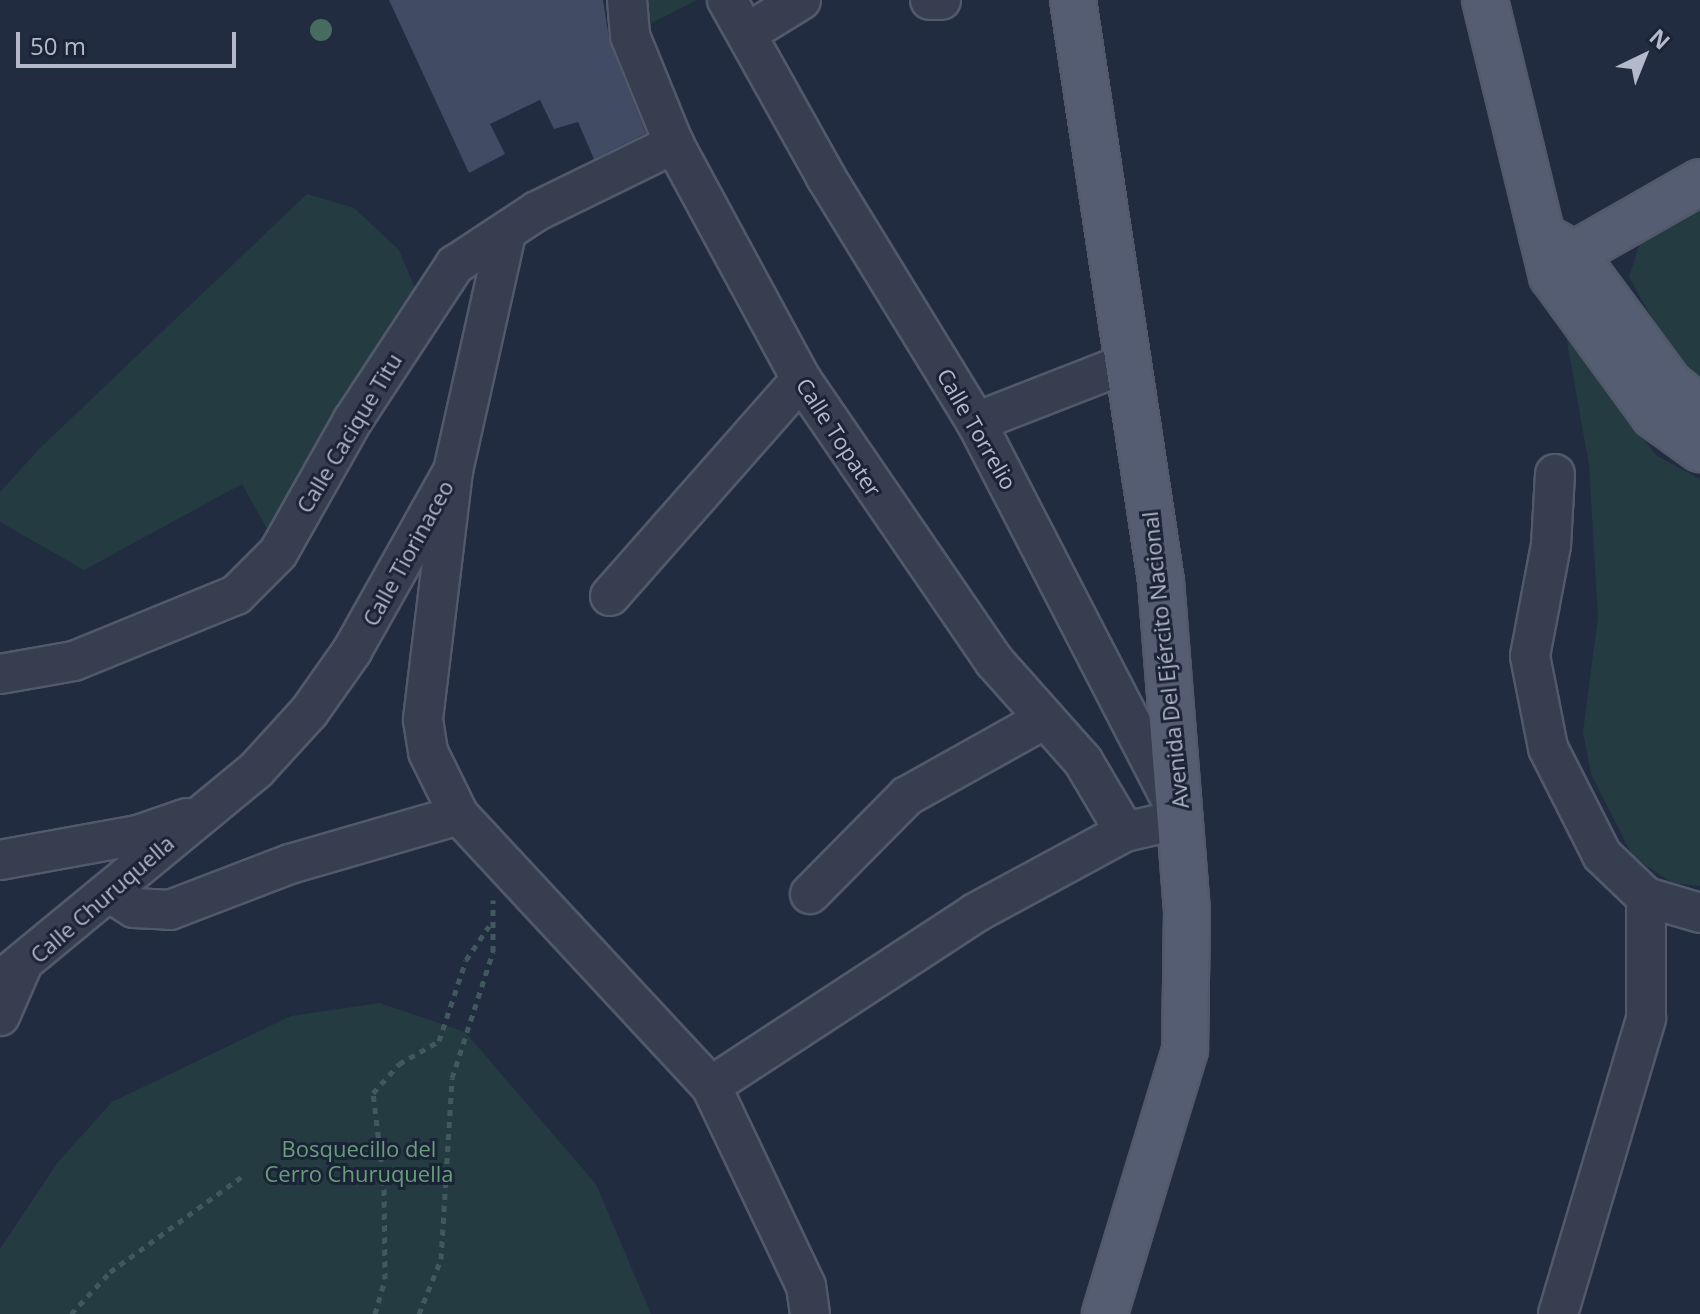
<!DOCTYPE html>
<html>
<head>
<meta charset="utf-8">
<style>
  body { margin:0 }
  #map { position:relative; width:1700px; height:1314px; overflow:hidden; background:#222c41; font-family:"Open Sans",sans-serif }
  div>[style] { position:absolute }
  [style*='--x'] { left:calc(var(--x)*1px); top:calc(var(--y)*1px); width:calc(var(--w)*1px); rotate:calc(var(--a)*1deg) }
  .green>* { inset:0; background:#243b42 }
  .building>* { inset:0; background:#414b63 }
  .path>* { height:5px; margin-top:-2.5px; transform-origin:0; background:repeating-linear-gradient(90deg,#42585f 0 6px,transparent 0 12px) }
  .roads { filter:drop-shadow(2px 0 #51596b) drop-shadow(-2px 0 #51596b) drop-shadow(0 2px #51596b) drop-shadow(0 -2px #51596b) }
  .minor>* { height:38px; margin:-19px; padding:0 19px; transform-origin:19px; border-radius:19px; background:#363e50 }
  .major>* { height:44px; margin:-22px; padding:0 22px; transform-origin:22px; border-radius:22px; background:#545d71 }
  .trees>* { width:22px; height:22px; margin:-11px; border-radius:50%; background:#486b60 }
  span { translate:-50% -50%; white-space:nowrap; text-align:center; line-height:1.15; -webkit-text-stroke:6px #1b2336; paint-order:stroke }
  .street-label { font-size:22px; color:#b3b9cb }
  .park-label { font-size:22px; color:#679e7a }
  .north { position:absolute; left:1604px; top:16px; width:80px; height:80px; -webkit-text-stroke:6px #1b2336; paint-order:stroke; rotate:43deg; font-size:22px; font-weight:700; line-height:32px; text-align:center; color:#b3b9cb }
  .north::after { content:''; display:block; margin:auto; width:28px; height:36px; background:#b3b9cb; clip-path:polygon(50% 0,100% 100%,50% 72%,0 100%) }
  .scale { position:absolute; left:16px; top:32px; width:220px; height:36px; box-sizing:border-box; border:4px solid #b3b9cb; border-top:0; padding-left:10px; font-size:24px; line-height:28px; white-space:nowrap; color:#b3b9cb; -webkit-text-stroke:6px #1b2336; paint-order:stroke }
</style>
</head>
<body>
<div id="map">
  <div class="green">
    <div style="clip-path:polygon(637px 0,697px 0,642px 28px)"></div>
    <div style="clip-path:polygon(307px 194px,354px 208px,399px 250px,419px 298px,275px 543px,242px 484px,84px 570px,0 522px,0 492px,39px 449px)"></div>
    <div style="clip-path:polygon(1700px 204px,1700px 380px,1669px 349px,1629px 277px,1641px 239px)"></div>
    <div style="clip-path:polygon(1562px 313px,1620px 409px,1657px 456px,1700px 479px,1700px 886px,1673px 883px,1633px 857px,1591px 774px,1583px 732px,1598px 617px,1589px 465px)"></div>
    <div style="clip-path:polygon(380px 1003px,465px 1032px,596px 1184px,651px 1314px,0 1314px,0 1249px,58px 1162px,112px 1102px,291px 1016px)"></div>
  </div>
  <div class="building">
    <div style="clip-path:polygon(389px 0,603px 0,610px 44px,646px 133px,594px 159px,578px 122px,554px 129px,540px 100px,490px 124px,505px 154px,469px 173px)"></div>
  </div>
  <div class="path">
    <div style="--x:71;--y:1314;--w:57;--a:-47.1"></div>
    <div style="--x:110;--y:1272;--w:162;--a:-35.9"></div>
    <div style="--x:375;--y:1314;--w:36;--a:-74"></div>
    <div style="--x:385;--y:1279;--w:94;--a:-90.6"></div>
    <div style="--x:384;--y:1185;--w:93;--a:-96.8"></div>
    <div style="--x:373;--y:1093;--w:39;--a:-48"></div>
    <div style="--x:399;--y:1064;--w:46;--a:-29.9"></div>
    <div style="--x:439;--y:1041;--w:85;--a:-71.6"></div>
    <div style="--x:466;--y:960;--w:41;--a:-55.9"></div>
    <div style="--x:419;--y:1314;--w:59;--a:-68.2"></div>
    <div style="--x:441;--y:1259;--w:181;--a:-86.5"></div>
    <div style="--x:452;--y:1078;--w:133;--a:-72"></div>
    <div style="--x:493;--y:952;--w:52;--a:-90"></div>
  </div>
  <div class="roads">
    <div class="minor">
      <div style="--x:627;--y:0;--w:36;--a:85"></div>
      <div style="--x:630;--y:36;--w:117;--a:67.8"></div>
      <div style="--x:674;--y:144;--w:267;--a:61.6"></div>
      <div style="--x:801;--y:379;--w:342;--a:55.6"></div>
      <div style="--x:994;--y:661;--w:134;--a:48.3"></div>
      <div style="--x:1083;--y:761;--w:82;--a:59.4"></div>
      <div style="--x:930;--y:0;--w:11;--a:0"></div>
      <div style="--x:749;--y:32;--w:61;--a:-31.6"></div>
      <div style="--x:976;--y:422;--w:162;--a:-21.3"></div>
      <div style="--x:453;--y:471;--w:251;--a:96.9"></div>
      <div style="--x:423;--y:720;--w:32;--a:81"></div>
      <div style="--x:428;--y:752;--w:70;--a:63.8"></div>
      <div style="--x:459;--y:815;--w:370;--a:47.1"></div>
      <div style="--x:711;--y:1086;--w:221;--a:64.6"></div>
      <div style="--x:806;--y:1286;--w:28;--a:82"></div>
      <div style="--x:1555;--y:474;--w:71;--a:93.2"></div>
      <div style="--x:1551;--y:545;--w:113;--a:100.7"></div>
      <div style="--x:1530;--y:656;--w:94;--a:78.9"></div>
      <div style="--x:1548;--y:748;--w:120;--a:63.2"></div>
      <div style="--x:1602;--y:855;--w:61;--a:43.7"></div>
      <div style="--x:1646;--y:897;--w:56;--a:16.5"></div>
      <div style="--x:610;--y:596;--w:289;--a:-48.6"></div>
      <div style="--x:0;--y:674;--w:75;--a:-10"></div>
      <div style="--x:74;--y:661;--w:175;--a:-22.2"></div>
      <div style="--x:236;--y:595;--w:59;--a:-45"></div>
      <div style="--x:278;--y:553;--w:153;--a:-60.6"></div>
      <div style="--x:353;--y:420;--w:186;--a:-56.7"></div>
      <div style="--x:455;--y:265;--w:98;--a:-33.4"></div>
      <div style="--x:537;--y:211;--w:153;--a:-26.1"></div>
      <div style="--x:0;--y:860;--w:140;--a:-10.3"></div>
      <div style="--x:138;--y:835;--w:52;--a:-19.1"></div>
      <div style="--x:110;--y:893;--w:28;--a:32"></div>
      <div style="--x:134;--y:908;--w:36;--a:3"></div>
      <div style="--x:170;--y:910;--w:129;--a:-21"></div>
      <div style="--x:290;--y:864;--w:176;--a:-16.2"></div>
      <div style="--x:810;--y:894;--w:138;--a:-45.3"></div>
      <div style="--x:907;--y:796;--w:158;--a:-29.2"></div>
      <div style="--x:0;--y:981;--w:332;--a:-39.5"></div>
      <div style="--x:256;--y:770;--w:79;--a:-47.6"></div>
      <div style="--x:309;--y:712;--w:75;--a:-54.8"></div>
      <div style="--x:352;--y:651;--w:206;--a:-60.7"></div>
      <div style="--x:453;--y:471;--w:243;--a:-77.4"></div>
      <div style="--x:0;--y:1016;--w:52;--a:-66.4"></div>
      <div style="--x:711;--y:1086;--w:316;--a:-33.2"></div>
      <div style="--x:975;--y:913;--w:170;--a:-28.4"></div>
      <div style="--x:1125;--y:832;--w:57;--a:-13.1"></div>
      <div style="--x:1181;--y:819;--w:447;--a:-117.3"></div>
      <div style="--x:976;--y:422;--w:287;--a:-121.5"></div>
      <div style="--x:826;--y:177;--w:203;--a:-119.2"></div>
      <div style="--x:1558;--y:1314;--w:309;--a:-73.4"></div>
      <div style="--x:1646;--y:1018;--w:121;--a:-90"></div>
    </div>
    <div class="major">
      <div style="--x:1073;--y:0;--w:588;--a:81.39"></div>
      <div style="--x:1161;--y:581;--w:330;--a:85.5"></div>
      <div style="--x:1187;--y:910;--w:140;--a:90.8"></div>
      <div style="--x:1185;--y:1050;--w:276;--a:106.9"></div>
      <div style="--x:1485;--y:0;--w:284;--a:76.4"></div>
      <div style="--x:1552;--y:276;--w:173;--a:53.9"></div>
      <div style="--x:1654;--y:416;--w:57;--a:35.7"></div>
      <div style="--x:1542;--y:236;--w:37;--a:29"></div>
      <div style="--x:1574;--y:254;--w:162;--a:53.6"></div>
      <div style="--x:1670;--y:384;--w:38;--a:39"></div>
      <div style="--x:1574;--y:254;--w:145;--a:-29.7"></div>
    </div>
  </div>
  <div class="trees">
    <div style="left:321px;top:30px"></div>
  </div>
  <div class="street-label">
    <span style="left:977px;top:429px;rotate:60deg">Calle Torrelio</span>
    <span style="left:349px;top:433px;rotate:-59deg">Calle Cacique Titu</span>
    <span style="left:839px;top:437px;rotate:57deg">Calle Topater</span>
    <span style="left:408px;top:553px;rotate:-61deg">Calle Tiorinaceo</span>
    <span style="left:1165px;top:660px;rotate:-96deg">Avenida Del Ejército Nacional</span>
    <span style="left:102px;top:899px;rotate:-41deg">Calle Churuquella</span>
  </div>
  <div class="park-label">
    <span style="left:359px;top:1161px">Bosquecillo del<br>Cerro Churuquella</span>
  </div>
  <div class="north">N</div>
  <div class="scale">50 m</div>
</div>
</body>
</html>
